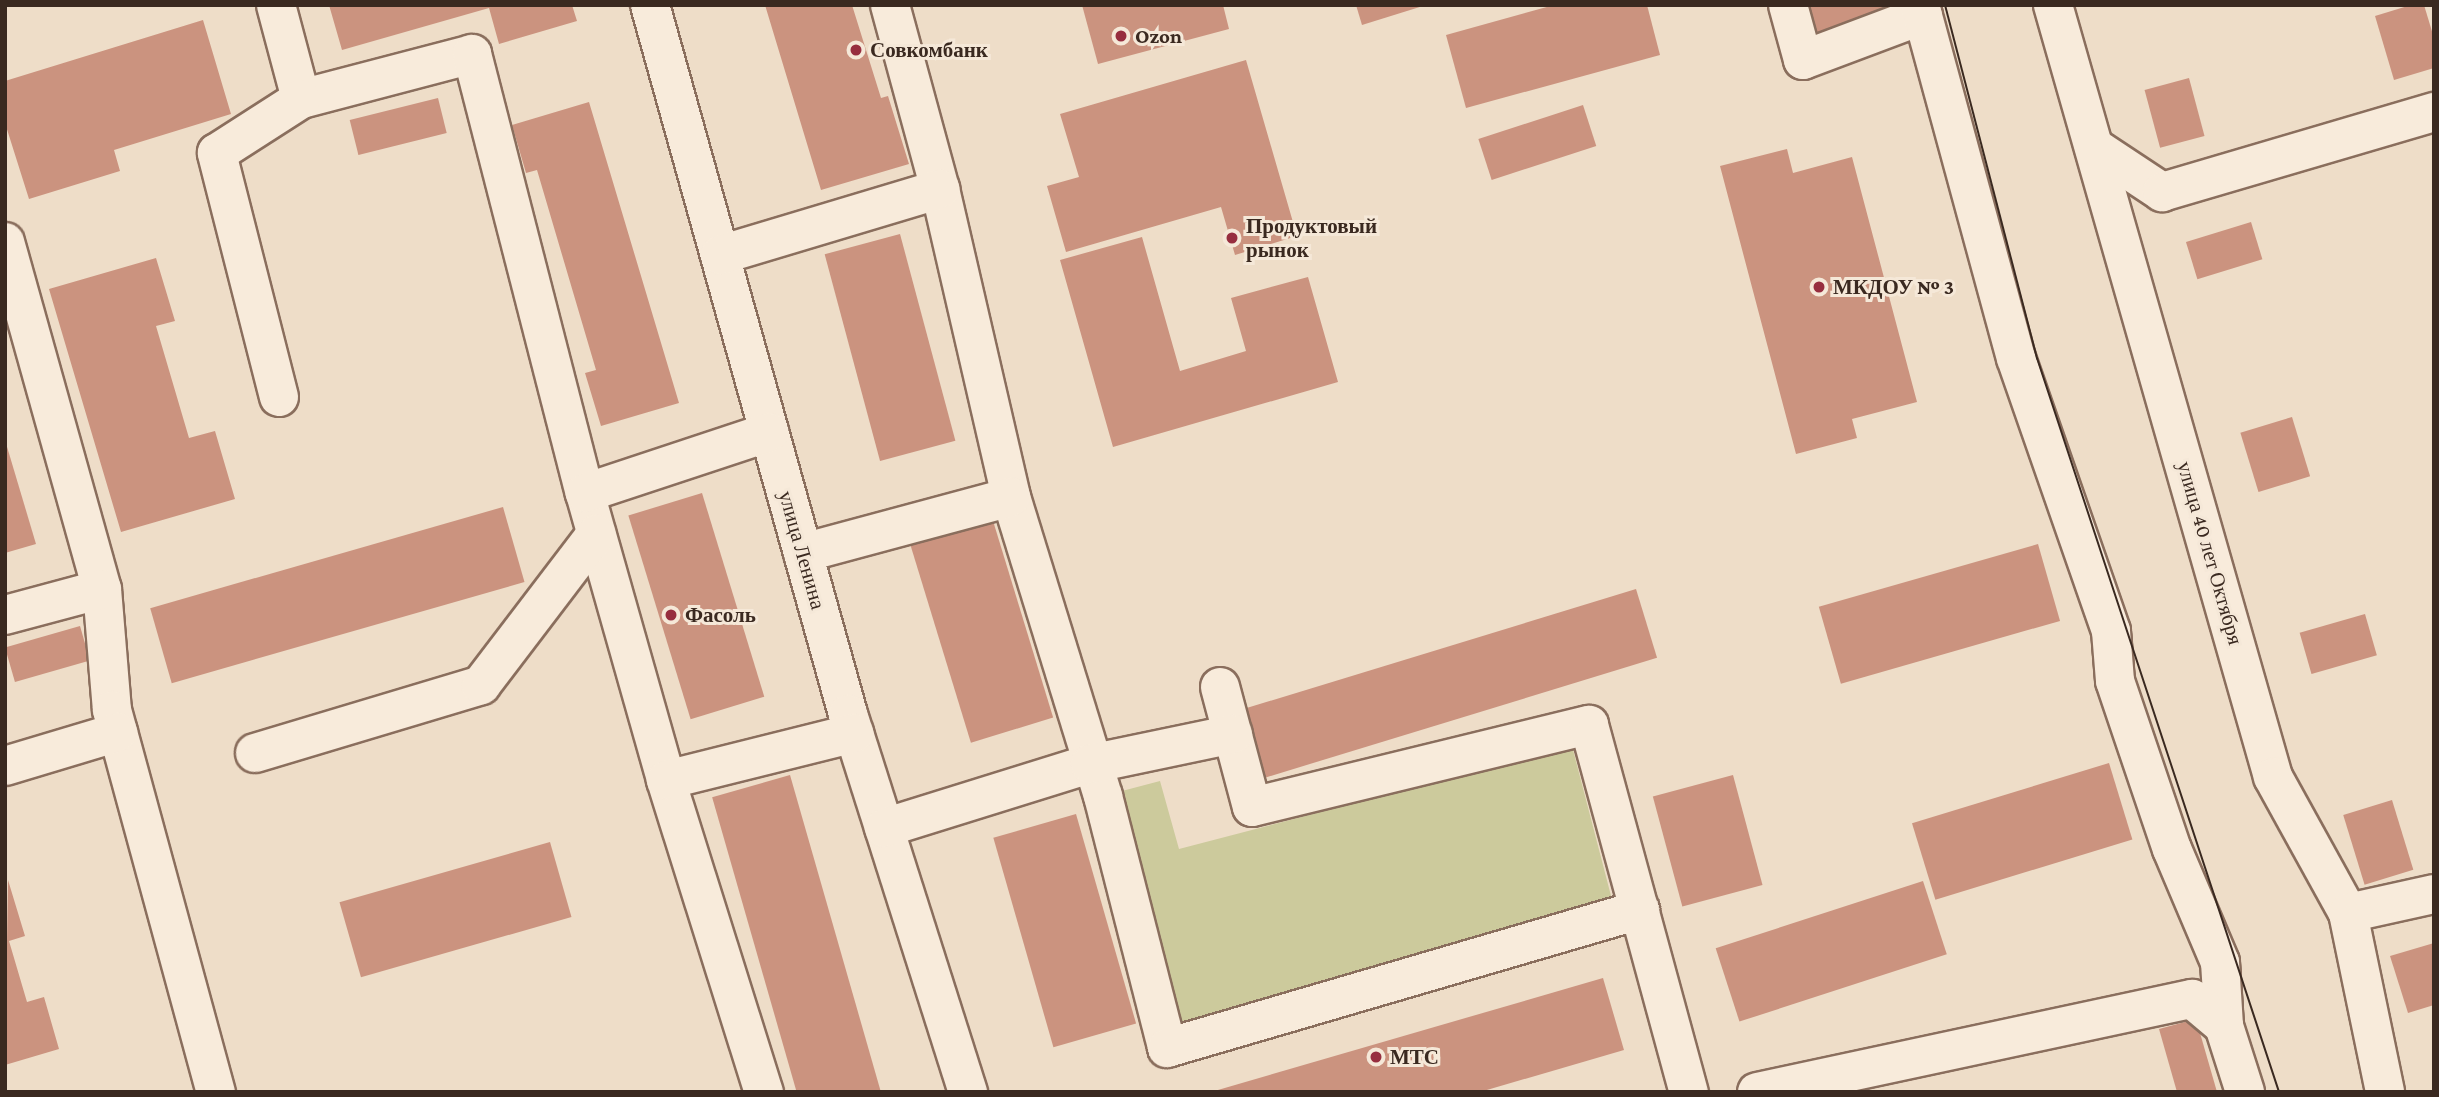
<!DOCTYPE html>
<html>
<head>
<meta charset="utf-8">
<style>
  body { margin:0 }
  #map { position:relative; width:2439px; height:1097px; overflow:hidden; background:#eeddc8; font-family:"Crimson Pro",serif }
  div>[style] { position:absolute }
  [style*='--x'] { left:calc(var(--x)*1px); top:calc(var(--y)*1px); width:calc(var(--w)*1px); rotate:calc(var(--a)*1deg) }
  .green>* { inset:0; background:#ccca9c }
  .building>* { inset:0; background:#cb937f; transform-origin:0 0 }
  .roads { filter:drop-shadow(2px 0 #8a6e5d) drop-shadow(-2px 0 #8a6e5d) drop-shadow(0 2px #8a6e5d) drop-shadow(0 -2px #8a6e5d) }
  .minor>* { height:38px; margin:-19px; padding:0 19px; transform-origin:19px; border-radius:19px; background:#f8ebdb }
  .tram>* { height:2px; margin:-1px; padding:0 1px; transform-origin:1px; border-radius:1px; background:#3a2920 }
  .dots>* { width:19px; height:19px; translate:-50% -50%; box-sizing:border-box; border:4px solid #f5e8d8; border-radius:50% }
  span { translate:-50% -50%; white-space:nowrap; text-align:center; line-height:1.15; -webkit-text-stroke:6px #f5e8d8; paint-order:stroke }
  .poi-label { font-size:21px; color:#3a2920; font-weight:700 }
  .left { translate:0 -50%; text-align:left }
  .street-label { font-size:21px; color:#3a2920 }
  .frame { position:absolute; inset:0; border:7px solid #3a2920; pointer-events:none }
</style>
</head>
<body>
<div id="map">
  <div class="green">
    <div style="clip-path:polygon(1572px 746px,1616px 915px,1166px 1033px,1103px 796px,1160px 781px,1179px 849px)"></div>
  </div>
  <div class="building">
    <div style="clip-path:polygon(329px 5px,572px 5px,577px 21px,499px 44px,489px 8px,342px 50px)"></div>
    <div style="clip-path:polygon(765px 5px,852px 5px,881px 98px,888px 96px,909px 164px,821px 190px)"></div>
    <div style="clip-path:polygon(1082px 5px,1223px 5px,1229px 29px,1098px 64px)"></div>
    <div style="clip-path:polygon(1356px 5px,1423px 5px,1423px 6px,1362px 25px)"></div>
    <div style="clip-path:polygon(1554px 5px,1647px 5px,1660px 55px,1466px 108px,1446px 35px)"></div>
    <div style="clip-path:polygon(1803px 5px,1882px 5px,1887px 22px,1813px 42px)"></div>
    <div style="clip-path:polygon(2411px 5px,2424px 5px,2434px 38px,2434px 68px,2394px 80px,2375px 16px)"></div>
    <div style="clip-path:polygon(203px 20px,231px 114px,114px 150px,120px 171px,29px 199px,5px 123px,5px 81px)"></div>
    <div style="clip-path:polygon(1246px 60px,1297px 236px,1235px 255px,1221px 207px,1066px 252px,1047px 186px,1079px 177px,1060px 114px)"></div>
    <div style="left:2189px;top:78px;width:60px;height:46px;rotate:75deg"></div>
    <div style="left:438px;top:98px;width:36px;height:91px;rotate:76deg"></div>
    <div style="clip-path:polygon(589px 102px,679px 403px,601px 426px,585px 373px,596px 370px,537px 170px,526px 173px,512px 125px)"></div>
    <div style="left:1583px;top:105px;width:43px;height:110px;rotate:72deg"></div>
    <div style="clip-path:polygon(1787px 149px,1793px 173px,1852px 157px,1917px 402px,1852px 419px,1857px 438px,1796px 454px,1720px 166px)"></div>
    <div style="left:2251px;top:222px;width:39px;height:68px;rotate:73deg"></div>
    <div style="left:900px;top:234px;width:214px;height:78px;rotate:75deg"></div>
    <div style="clip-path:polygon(1142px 237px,1180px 371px,1246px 351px,1231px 298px,1308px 277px,1338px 382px,1113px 447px,1060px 260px)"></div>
    <div style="clip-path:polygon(156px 258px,175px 321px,156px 326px,189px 438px,215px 431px,235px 499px,121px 532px,49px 289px)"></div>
    <div style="left:2292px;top:417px;width:62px;height:54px;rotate:73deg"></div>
    <div style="clip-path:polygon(5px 440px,36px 544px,5px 553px)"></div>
    <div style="left:702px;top:493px;width:213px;height:77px;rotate:73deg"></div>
    <div style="left:503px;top:507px;width:78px;height:367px;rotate:74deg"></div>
    <div style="left:990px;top:511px;width:216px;height:86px;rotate:73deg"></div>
    <div style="left:2038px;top:544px;width:80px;height:228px;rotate:74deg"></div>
    <div style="left:1636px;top:589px;width:72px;height:414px;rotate:73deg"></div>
    <div style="left:2365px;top:614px;width:43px;height:68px;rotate:74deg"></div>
    <div style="left:80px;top:626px;width:36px;height:78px;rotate:74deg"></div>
    <div style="left:2109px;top:763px;width:80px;height:206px;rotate:73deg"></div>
    <div style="left:790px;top:775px;width:330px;height:81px;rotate:74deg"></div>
    <div style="left:1733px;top:775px;width:114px;height:83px;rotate:75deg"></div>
    <div style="left:2392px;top:800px;width:73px;height:51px;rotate:73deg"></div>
    <div style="left:1076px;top:814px;width:218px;height:86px;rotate:74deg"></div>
    <div style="left:550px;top:842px;width:78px;height:219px;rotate:74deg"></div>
    <div style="clip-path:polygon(8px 880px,25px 936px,9px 941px,27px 1002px,44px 997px,59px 1049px,5px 1065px)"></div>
    <div style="left:1923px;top:881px;width:77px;height:218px;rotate:72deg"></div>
    <div style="clip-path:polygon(2434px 943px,2434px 1005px,2408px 1013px,2390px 956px)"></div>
    <div style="clip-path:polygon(1603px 978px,1624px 1050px,1480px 1092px,1211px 1092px)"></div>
    <div style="clip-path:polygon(2196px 1019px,2217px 1092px,2177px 1092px,2159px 1029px)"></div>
  </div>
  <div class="roads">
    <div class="minor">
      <div style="--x:276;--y:5;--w:97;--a:75.1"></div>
      <div style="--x:301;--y:99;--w:177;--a:-14.7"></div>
      <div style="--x:472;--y:54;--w:453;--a:75.6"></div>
      <div style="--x:585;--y:493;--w:298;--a:74.2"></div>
      <div style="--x:666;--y:780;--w:327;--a:72.6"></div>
      <div style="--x:650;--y:5;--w:736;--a:74.4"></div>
      <div style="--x:848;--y:714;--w:397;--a:72.4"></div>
      <div style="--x:890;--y:5;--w:191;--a:74.8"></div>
      <div style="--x:940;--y:189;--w:316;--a:77"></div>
      <div style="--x:1011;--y:497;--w:313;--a:72.9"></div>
      <div style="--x:1103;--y:796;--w:260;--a:75.7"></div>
      <div style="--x:1167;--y:1048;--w:493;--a:-16.3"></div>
      <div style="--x:1788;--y:5;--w:57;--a:74.7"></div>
      <div style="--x:1803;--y:60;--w:128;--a:-20.6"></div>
      <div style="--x:1920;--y:5;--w:366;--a:74.8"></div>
      <div style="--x:2016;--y:358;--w:289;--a:70.8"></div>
      <div style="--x:2111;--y:631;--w:50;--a:85.4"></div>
      <div style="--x:2115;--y:681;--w:177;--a:71.3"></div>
      <div style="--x:2172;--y:849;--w:123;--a:67"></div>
      <div style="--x:2220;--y:962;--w:64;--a:86.4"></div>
      <div style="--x:2224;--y:1026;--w:69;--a:72.3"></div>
      <div style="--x:2053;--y:5;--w:803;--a:74.09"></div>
      <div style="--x:2273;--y:777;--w:155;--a:61.1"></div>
      <div style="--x:2348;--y:913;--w:183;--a:78.3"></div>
      <div style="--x:2094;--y:147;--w:82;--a:33.5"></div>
      <div style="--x:2162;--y:192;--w:284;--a:-16.4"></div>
      <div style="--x:5;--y:242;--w:360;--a:74.4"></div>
      <div style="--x:102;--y:589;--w:121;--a:85.3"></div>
      <div style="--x:112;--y:710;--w:396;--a:74.8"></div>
      <div style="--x:720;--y:255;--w:230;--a:-16.7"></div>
      <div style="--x:279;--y:397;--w:252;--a:-104.3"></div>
      <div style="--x:217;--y:153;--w:100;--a:-32.7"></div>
      <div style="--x:585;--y:493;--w:194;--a:-18.3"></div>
      <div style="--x:803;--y:553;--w:215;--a:-15.1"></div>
      <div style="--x:5;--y:615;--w:100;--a:-15"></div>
      <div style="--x:1220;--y:687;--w:124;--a:75.1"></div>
      <div style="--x:1252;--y:807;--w:347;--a:-13.7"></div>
      <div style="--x:1589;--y:725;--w:380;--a:74.8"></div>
      <div style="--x:255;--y:753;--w:236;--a:-16.7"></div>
      <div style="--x:481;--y:685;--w:190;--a:-52.7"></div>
      <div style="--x:5;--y:766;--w:118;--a:-16.7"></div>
      <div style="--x:666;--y:780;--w:194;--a:-14"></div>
      <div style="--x:884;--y:828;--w:216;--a:-17.3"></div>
      <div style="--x:1090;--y:764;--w:146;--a:-11.8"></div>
      <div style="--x:2348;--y:913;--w:88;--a:-12.5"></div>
      <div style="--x:1757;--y:1092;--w:445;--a:-12.1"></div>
      <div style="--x:2192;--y:999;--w:42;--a:40.2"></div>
    </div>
  </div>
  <div class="tram">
    <div style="--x:1945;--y:5;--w:365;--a:75.4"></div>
    <div style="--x:2037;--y:358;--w:773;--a:71.75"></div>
  </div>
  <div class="dots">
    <div style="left:1121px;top:36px;background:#972e3f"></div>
    <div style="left:856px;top:50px;background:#972e3f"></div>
    <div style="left:1232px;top:238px;background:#972e3f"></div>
    <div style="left:1819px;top:287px;background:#972e3f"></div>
    <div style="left:671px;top:615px;background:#972e3f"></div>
    <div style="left:1376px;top:1057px;background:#972e3f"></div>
  </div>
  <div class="poi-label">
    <span class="left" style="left:1135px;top:36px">Ozon</span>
    <span class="left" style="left:870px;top:50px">Совкомбанк</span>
    <span class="left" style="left:1246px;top:238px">Продуктовый<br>рынок</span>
    <span class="left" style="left:1833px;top:287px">МКДОУ № 3</span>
    <span class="left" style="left:685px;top:615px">Фасоль</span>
    <span class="left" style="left:1390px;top:1057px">МТС</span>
  </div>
  <div class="street-label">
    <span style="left:802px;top:550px;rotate:74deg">улица Ленина</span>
    <span style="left:2210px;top:553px;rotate:74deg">улица 40 лет Октября</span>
  </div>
  <div class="frame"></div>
</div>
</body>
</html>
